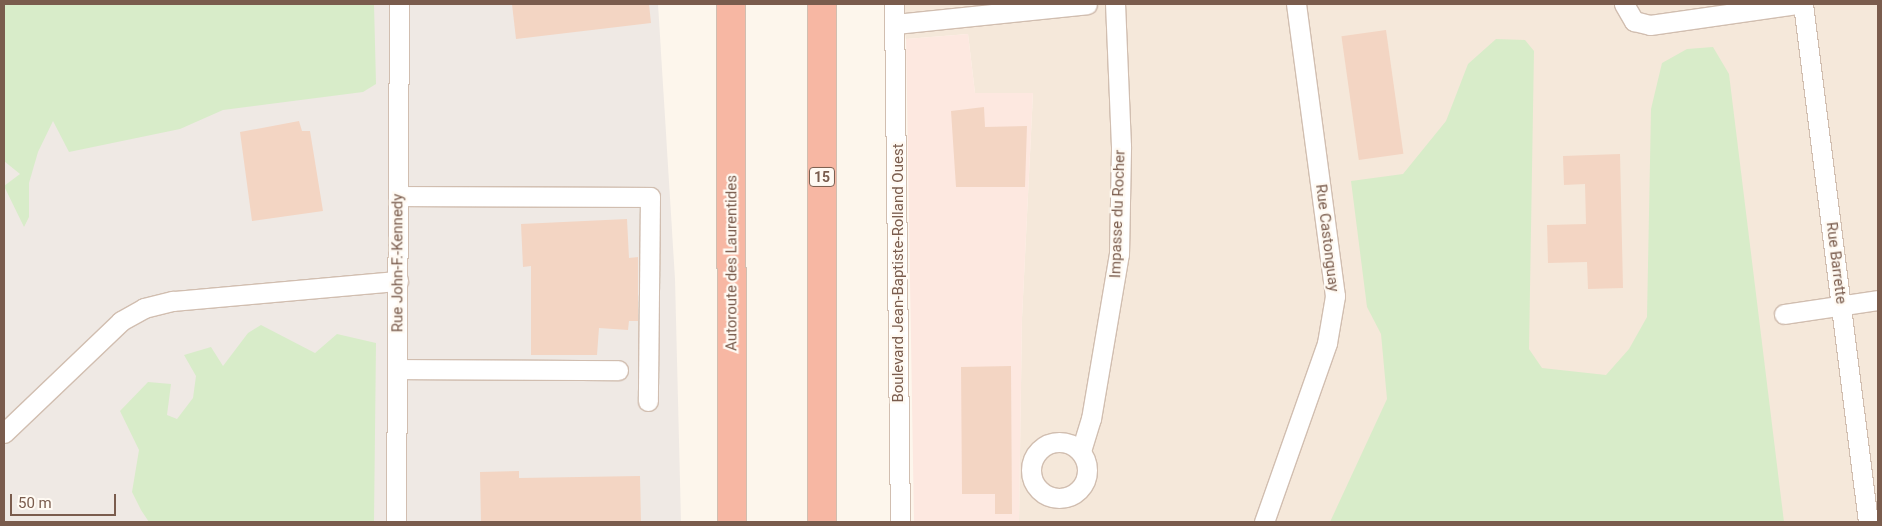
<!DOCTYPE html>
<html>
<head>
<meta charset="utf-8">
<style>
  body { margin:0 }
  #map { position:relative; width:1882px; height:526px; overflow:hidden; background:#fdf6ec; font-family:Roboto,sans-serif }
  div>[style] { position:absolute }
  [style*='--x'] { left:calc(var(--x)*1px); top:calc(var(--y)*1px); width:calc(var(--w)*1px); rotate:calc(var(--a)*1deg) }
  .residential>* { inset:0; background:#f5e8da }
  .commercial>* { inset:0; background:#fde8e0 }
  .industrial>* { inset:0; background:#efe9e4 }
  .green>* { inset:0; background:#d8ecc9 }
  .building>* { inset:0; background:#f3d5c3; transform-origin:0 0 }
  .roads { filter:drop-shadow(1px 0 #d1beb0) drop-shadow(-1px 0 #d1beb0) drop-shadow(0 1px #d1beb0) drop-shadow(0 -1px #d1beb0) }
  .minor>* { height:19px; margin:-9.5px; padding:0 9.5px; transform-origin:9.5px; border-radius:9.5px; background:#fff }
  .minor>.ring { margin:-9.5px; padding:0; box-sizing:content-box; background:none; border:19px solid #fff; border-radius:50% }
  .highway>* { height:28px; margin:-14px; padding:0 14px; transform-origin:14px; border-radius:14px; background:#f7b7a3 }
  span { translate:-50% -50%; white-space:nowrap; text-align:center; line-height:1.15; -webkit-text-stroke:4.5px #fffaf3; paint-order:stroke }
  .shield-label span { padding:1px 4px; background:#fffaf3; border:1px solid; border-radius:4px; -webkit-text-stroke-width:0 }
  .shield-label { font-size:14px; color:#7a5c4d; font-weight:700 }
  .street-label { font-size:15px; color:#7a5c4d }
  .frame { position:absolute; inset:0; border:5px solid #7a5c4d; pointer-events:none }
  .scale { position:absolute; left:10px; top:494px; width:106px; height:22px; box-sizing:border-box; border:2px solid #7a5c4d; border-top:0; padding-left:6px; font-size:15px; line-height:18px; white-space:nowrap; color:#7a5c4d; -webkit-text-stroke:4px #fffaf3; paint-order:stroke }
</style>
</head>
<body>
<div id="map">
  <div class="residential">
    <div style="clip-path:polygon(899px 4px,1878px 4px,1878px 522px,1019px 522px,1022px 318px,1033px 93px,975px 93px,968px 34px,906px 39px)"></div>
  </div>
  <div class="commercial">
    <div style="clip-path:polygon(968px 34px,975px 93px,1033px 93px,1022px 318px,1019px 522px,914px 522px,906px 39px)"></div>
  </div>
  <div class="industrial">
    <div style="clip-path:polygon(4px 4px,658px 4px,675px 279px,681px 522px,4px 522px)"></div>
  </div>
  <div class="green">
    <div style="clip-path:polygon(4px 4px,374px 4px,376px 84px,363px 92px,223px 110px,180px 129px,69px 152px,53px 121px,38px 152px,29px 183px,29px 217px,24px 227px,4px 186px,20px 174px,4px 161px)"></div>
    <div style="clip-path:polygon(1496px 39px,1525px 40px,1534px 51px,1529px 349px,1542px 368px,1606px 375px,1629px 349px,1647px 317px,1651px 109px,1662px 63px,1687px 49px,1713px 47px,1729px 74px,1784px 522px,1330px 522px,1387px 399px,1381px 334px,1367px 307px,1351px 181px,1403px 174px,1446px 121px,1468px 64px)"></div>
    <div style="clip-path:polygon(261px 325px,315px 353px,337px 334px,376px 343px,374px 522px,149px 522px,141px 510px,132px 492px,139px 450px,120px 411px,148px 382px,171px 384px,167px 415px,177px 419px,193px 398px,196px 376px,184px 355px,211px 347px,223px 366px,248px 333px)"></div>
  </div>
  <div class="building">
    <div style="clip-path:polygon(512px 4px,649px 4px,651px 23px,516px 39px)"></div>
    <div style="left:1386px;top:30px;width:125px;height:45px;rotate:82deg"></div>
    <div style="clip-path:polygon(984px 107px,985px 127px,1027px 126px,1025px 187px,956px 187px,951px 111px)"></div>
    <div style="clip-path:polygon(299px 121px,302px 131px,310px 131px,323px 211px,252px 221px,240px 132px)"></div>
    <div style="clip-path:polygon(1620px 154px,1623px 288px,1588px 289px,1587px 262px,1548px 263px,1547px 225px,1586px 224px,1585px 184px,1564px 185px,1563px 156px)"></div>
    <div style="clip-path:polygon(627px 219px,629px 258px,638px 257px,638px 321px,629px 321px,628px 330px,599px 328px,597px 355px,531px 355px,531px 266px,523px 267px,521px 224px)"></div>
    <div style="clip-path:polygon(1011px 366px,1012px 514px,995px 514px,995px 494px,962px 494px,961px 367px)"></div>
    <div style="clip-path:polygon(519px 471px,519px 478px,640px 476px,641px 522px,481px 522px,480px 472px)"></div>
  </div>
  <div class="roads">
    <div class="minor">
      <div style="--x:894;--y:4;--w:518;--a:89.34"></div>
      <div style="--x:1624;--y:4;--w:20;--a:60"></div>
      <div style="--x:1634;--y:21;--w:16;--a:14"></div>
      <div style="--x:1650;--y:25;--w:148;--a:-8.1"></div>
      <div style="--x:1803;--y:4;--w:522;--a:82.85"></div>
      <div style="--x:895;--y:24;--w:193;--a:-5.9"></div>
      <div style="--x:398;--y:196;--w:252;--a:0.2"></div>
      <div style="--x:650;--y:197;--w:204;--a:90.6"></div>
      <div style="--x:1784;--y:314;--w:95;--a:-8.5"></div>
      <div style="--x:397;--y:369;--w:221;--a:0.3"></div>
      <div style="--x:4;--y:433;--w:162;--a:-43.7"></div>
      <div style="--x:121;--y:321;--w:26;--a:-29"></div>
      <div style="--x:144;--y:308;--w:30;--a:-14"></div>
      <div style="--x:173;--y:301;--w:226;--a:-5.1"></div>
      <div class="ring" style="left:1031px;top:442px;width:37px;height:37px"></div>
      <div style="--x:1081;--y:451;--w:34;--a:-73"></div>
      <div style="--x:1091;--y:419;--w:167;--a:-80.4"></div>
      <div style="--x:1119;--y:254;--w:108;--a:-88.9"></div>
      <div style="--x:1121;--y:146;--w:142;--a:-92.4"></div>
      <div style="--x:396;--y:522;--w:518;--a:-89.67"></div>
      <div style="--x:1264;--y:522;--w:190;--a:-70.6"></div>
      <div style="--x:1327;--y:343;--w:48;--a:-80.3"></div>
      <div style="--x:1335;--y:296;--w:295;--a:-97.6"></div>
    </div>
    <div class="highway">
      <div style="--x:731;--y:4;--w:518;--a:89.89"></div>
      <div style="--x:822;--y:4;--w:518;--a:90"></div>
    </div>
  </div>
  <div class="shield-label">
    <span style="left:822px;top:177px">15</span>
  </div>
  <div class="street-label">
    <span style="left:1118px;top:214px;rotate:-88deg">Impasse du Rocher</span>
    <span style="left:1327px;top:238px;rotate:83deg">Rue Castonguay</span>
    <span style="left:398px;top:263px;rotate:-90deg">Rue John-F.-Kennedy</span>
    <span style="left:732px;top:263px;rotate:-90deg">Autoroute des Laurentides</span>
    <span style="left:1836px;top:263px;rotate:83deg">Rue Barrette</span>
    <span style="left:899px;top:273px;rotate:-90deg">Boulevard Jean-Baptiste-Rolland Ouest</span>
  </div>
  <div class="frame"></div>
  <div class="scale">50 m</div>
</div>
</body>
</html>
